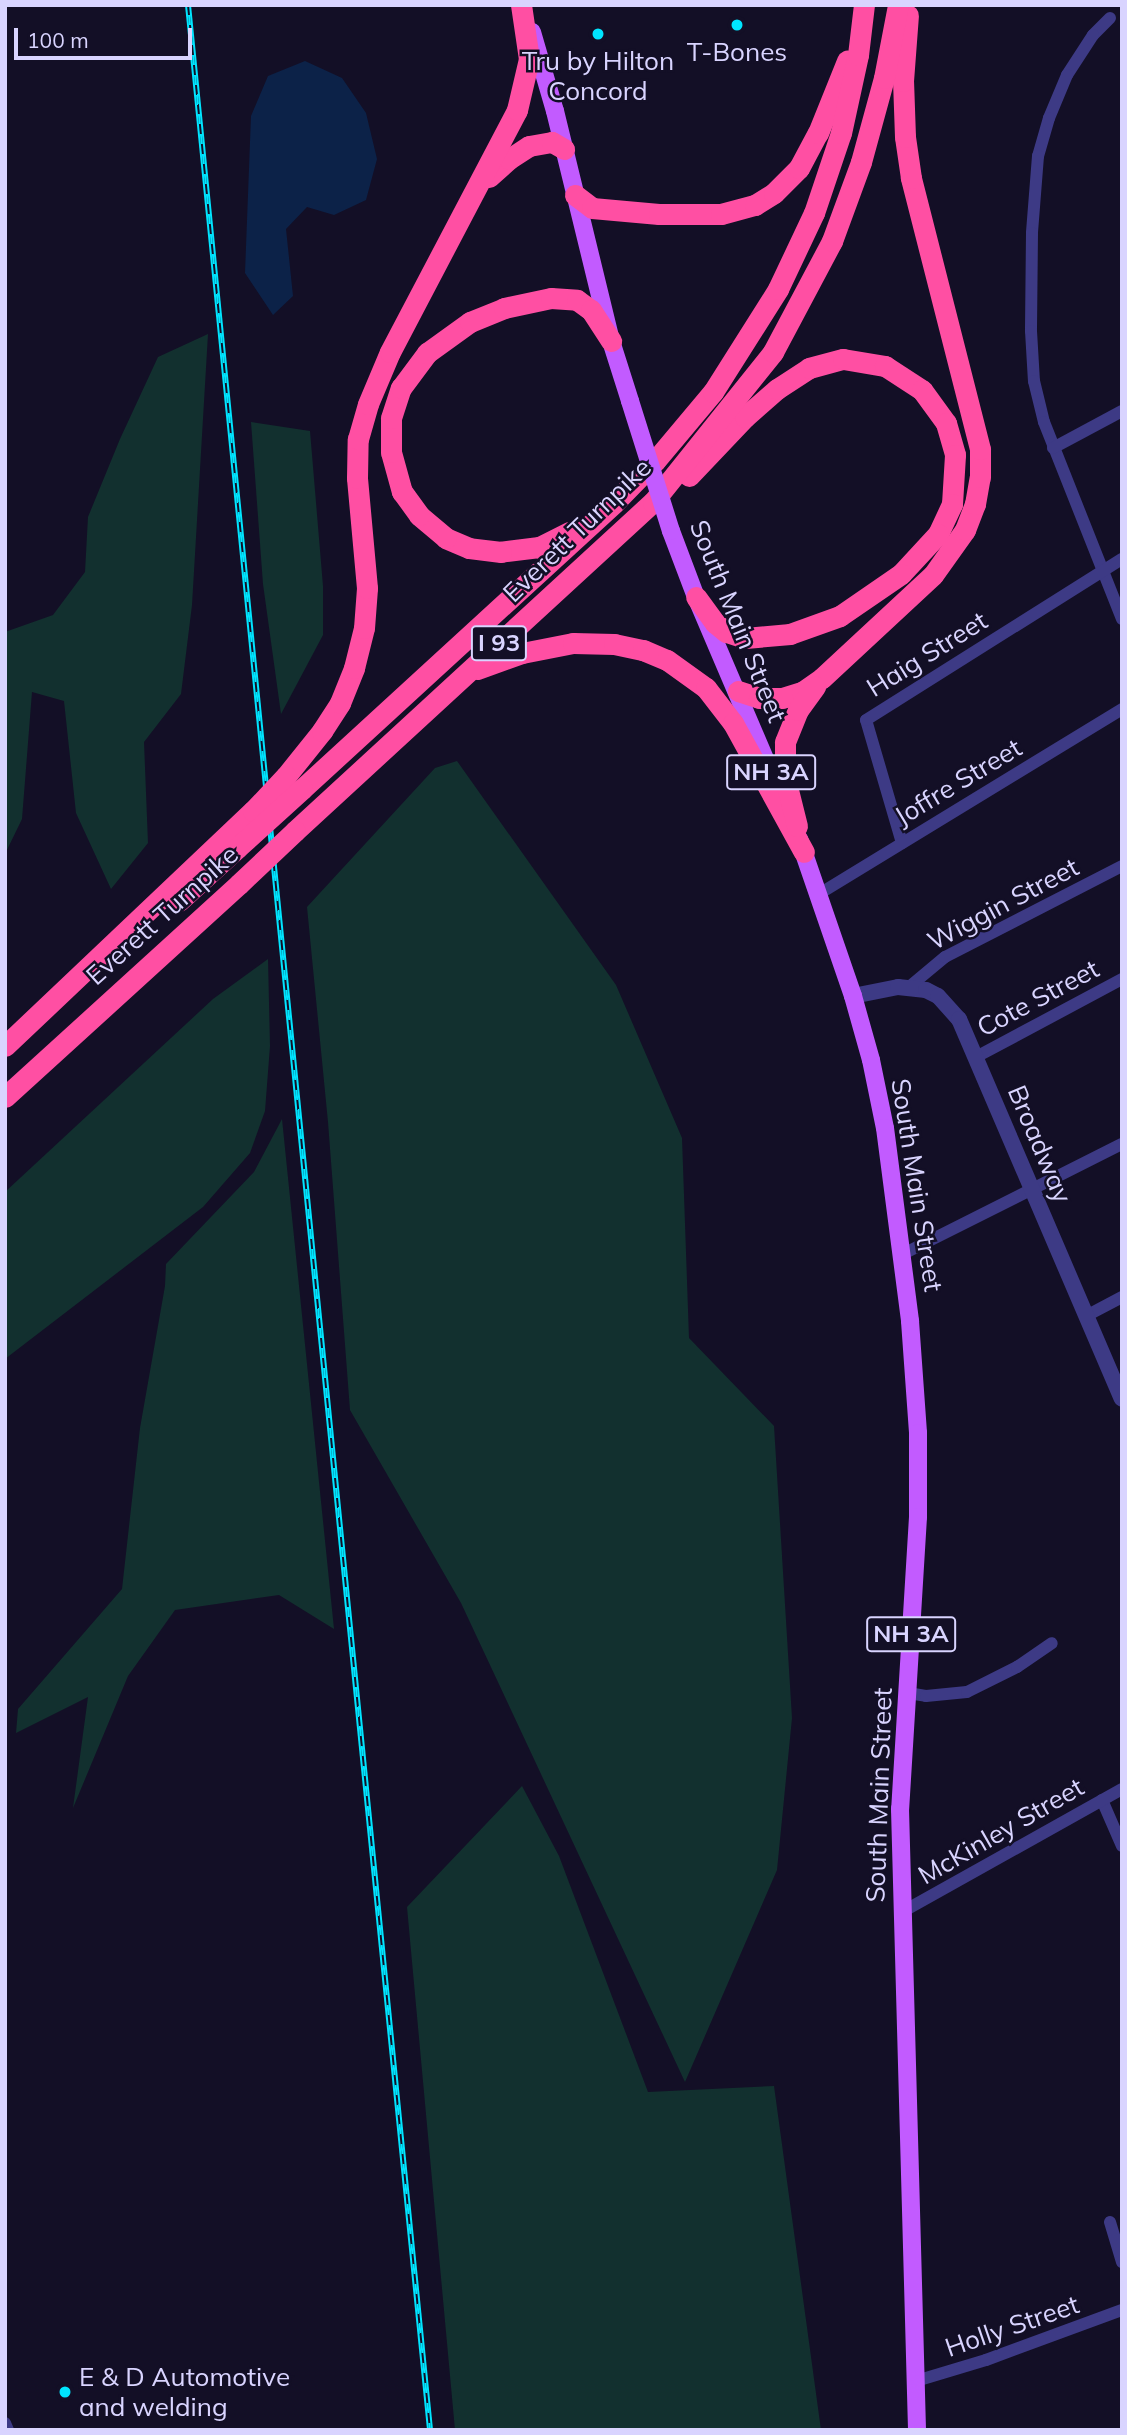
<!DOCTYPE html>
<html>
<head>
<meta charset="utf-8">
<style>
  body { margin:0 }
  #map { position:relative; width:1127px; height:2435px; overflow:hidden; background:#130f26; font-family:Mulish,sans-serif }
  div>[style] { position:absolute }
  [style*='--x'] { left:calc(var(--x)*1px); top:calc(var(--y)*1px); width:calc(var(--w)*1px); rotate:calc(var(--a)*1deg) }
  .green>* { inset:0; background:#12302f }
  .water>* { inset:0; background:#0c2248 }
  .minor>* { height:12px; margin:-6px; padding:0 6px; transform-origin:6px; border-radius:6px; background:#3d3a85 }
  .tertiary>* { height:16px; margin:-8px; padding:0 8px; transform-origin:8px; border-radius:8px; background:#3d3a85 }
  .primary>* { height:18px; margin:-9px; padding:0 9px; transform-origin:9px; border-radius:9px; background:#c25bff }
  .motorway>* { height:21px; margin:-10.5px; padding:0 10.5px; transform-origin:10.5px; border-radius:10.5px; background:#ff4fa3 }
  .rail>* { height:6px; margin-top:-3px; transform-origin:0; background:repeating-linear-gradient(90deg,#130f26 0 10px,#00e5ff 0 20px); box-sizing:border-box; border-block:2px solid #00e5ff }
  .primary-bridge>* { height:18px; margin:-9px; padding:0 9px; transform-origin:9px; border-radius:9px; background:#c25bff }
  .motorway-bridge>* { height:21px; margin:-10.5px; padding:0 10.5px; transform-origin:10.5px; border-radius:10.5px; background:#ff4fa3 }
  .dots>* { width:19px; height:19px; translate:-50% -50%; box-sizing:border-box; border:4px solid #130f26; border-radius:50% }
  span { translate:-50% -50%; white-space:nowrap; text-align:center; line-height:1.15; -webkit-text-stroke:5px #130f26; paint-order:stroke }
  .shield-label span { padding:2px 5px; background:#130f26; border:2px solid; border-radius:5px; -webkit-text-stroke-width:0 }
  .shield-label { font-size:24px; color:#d9d4ff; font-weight:700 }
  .poi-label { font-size:26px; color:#d9d4ff }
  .left { translate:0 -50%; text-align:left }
  .street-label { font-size:26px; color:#d9d4ff }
  .frame { position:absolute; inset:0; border:7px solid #d9d4ff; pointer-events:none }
  .scale { position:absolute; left:14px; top:28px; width:178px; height:32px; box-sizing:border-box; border:4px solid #d9d4ff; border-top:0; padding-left:9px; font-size:21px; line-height:24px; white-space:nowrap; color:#d9d4ff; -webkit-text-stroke:5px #130f26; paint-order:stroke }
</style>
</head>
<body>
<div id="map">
  <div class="green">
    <div style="clip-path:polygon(208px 334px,192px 605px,181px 694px,144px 742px,148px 843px,111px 889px,76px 813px,64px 701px,32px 692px,22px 819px,5px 854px,5px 632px,53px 615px,85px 572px,88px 517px,120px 439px,158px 357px)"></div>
    <div style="clip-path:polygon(251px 422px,310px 431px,323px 586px,323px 635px,281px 714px,263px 584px)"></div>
    <div style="clip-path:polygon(457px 761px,616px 985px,682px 1138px,689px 1338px,774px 1426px,792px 1718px,777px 1870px,685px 2082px,461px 1603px,350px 1410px,328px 1122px,307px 907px,435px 768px)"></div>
    <div style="clip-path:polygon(268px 959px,270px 1046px,265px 1111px,250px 1153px,203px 1207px,5px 1359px,5px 1192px,213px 999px)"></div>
    <div style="clip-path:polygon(282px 1119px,334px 1629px,279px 1595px,175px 1610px,128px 1676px,73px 1808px,88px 1697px,16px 1733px,18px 1709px,122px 1589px,140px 1428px,165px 1286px,166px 1264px,254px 1172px)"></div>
    <div style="clip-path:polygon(522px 1786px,559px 1856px,648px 2092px,774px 2086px,821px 2430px,455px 2430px,407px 1907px)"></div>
  </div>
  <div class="water">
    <div style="clip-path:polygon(305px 61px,342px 78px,366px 113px,377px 159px,366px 200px,334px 215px,307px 207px,286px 229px,293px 296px,273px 315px,245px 273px,251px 116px,268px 76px)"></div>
  </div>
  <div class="minor">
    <div style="--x:1110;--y:18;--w:24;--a:135"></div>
    <div style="--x:1093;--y:35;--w:48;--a:123"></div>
    <div style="--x:1067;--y:75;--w:47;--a:112.7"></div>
    <div style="--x:1049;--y:118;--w:40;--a:106"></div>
    <div style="--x:1038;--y:156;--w:77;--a:94.5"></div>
    <div style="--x:1032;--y:233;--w:98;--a:90.6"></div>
    <div style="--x:1031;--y:331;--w:50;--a:86.6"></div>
    <div style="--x:1034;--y:381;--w:42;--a:76.3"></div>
    <div style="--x:1044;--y:422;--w:212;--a:68.4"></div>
    <div style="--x:1053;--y:448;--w:78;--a:-28.2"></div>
    <div style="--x:902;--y:843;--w:128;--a:-106.3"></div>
    <div style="--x:866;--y:720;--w:302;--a:-32.2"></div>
    <div style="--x:819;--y:894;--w:355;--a:-31.4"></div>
    <div style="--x:909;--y:987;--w:47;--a:-39.8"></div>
    <div style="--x:945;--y:957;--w:199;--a:-27.2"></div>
    <div style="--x:976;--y:1057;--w:166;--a:-28.1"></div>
    <div style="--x:903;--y:1254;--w:245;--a:-26.7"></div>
    <div style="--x:1086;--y:1316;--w:41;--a:-27.8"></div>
    <div style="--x:908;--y:1693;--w:18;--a:9"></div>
    <div style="--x:926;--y:1696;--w:41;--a:-5.6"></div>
    <div style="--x:967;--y:1692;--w:56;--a:-26.6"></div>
    <div style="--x:1017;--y:1667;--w:42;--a:-34.4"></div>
    <div style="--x:1102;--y:1800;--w:50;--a:66.5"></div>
    <div style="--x:902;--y:1912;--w:252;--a:-29.2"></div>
    <div style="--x:1110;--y:2222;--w:42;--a:73.3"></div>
    <div style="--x:916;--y:2381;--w:73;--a:-16.7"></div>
    <div style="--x:986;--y:2360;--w:145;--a:-20.2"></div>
    <div style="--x:5;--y:2423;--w:8;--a:67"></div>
  </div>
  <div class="tertiary">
    <div style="--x:853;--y:996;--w:46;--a:-11.3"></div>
    <div style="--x:898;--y:987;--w:28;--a:6"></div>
    <div style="--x:926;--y:990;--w:13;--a:27"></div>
    <div style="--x:938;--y:996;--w:31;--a:48"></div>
    <div style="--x:959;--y:1019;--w:413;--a:66.8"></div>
  </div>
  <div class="primary">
    <div style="--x:532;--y:32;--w:82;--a:73.8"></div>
    <div style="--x:555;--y:111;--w:237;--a:76.3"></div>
    <div style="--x:611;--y:341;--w:63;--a:72.4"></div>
    <div style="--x:671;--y:531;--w:71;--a:69.3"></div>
    <div style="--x:696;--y:597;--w:207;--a:66.9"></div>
    <div style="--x:799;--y:839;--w:166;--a:71"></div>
    <div style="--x:853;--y:996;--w:66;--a:74.3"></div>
    <div style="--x:871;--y:1060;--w:69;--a:78.4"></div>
    <div style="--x:885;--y:1128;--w:195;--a:82.6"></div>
    <div style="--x:910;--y:1321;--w:112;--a:85.9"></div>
    <div style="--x:918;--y:1433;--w:84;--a:90"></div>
    <div style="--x:918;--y:1517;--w:293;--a:93.5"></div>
    <div style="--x:900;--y:1809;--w:621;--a:88.43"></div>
  </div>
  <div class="motorway">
    <div style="--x:489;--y:177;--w:27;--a:-42"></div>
    <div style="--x:509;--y:159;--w:24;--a:-33"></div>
    <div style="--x:529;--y:146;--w:23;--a:-10"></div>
    <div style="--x:552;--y:142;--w:14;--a:30"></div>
    <div style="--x:575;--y:195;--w:21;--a:37"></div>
    <div style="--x:592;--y:208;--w:67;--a:5.1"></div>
    <div style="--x:659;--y:214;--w:62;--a:0"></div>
    <div style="--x:721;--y:214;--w:35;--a:-15"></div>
    <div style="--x:755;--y:205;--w:22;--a:-32"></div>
    <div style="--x:774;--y:193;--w:35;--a:-45"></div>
    <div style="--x:799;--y:168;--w:40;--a:-62"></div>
    <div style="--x:818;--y:133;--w:78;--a:-68.1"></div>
    <div style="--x:689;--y:476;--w:81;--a:-46.5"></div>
    <div style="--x:745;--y:417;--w:43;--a:-41.2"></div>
    <div style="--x:777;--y:389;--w:38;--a:-33"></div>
    <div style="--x:809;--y:368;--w:35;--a:-15"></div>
    <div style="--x:843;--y:359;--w:43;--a:9.5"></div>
    <div style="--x:885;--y:366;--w:44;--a:33"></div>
    <div style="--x:922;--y:390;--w:41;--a:54"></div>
    <div style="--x:946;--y:423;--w:33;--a:74"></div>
    <div style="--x:955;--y:455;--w:49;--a:93.5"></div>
    <div style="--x:952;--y:504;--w:33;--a:115"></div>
    <div style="--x:938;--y:534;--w:54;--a:132.8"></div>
    <div style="--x:901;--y:574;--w:74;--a:145.5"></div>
    <div style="--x:840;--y:616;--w:53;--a:160.2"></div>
    <div style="--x:790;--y:634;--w:45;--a:174.9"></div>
    <div style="--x:745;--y:638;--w:20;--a:-162"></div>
    <div style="--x:726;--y:632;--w:14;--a:-141"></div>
    <div style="--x:715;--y:623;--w:32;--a:-126"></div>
    <div style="--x:569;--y:532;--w:34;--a:153"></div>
    <div style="--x:539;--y:547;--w:38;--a:173"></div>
    <div style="--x:501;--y:552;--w:32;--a:-173"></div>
    <div style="--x:469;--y:548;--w:25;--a:-157"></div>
    <div style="--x:446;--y:538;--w:35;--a:-140"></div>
    <div style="--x:419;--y:515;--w:29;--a:-126"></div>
    <div style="--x:402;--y:492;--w:41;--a:-105.4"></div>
    <div style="--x:391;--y:452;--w:34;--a:-90"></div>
    <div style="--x:391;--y:418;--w:32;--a:-72"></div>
    <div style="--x:401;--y:388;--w:44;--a:-53.4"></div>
    <div style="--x:427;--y:353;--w:53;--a:-35.8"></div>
    <div style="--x:470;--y:322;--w:37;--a:-22"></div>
    <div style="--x:504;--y:308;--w:48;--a:-12"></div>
    <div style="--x:551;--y:298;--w:26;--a:4"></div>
    <div style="--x:577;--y:300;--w:17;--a:36"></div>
    <div style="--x:591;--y:310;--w:37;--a:57"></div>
    <div style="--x:477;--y:669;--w:48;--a:-19.6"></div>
    <div style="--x:522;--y:653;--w:52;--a:-11.1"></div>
    <div style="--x:573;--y:643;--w:41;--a:1.4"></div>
    <div style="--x:614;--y:644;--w:30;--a:12"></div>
    <div style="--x:643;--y:650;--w:26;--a:23"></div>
    <div style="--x:667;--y:660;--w:48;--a:35.7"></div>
    <div style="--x:706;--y:688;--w:44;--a:52.4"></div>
    <div style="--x:733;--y:723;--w:147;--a:61.2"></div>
    <div style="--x:738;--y:691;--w:22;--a:18"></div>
    <div style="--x:759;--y:698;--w:23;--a:0"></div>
    <div style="--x:782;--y:698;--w:21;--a:-17"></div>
    <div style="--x:802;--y:692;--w:24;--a:-35"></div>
    <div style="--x:822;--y:678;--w:151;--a:-42.9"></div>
    <div style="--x:933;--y:575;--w:55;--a:-54.6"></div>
    <div style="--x:965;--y:530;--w:28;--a:-69"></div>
    <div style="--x:975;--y:504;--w:27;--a:-80"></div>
    <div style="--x:980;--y:477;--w:28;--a:-90"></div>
    <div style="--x:980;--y:449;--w:280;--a:-104.3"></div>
    <div style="--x:911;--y:178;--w:41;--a:-98.3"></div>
    <div style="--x:905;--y:137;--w:56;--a:-92"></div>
    <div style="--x:903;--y:81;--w:66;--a:-85.7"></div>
    <div style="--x:286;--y:776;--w:58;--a:-51.3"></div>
    <div style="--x:322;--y:731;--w:33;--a:-57"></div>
    <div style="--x:340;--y:703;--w:38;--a:-68"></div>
    <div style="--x:354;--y:668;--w:41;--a:-76"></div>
    <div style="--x:364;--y:628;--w:40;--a:-85.7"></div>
    <div style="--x:367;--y:588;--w:110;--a:-95.2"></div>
    <div style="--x:357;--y:478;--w:39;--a:-89"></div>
    <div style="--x:358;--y:439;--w:36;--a:-74"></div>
    <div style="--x:368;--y:404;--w:56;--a:-67.1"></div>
    <div style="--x:390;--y:352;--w:273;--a:-62.3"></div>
    <div style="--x:517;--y:110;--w:52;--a:-76.8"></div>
    <div style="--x:529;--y:59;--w:55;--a:-98.4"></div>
    <div style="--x:302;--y:789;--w:423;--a:-42.5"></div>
    <div style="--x:614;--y:503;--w:59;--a:-45.7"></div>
    <div style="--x:655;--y:461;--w:90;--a:-50"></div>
    <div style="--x:713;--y:392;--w:122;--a:-57.7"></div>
    <div style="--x:778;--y:289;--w:84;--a:-64.7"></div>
    <div style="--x:814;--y:213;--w:84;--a:-71.4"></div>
    <div style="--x:841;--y:133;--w:80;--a:-77.7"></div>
    <div style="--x:858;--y:55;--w:50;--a:-83.2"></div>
    <div style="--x:797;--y:826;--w:49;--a:-104"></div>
    <div style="--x:785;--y:778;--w:36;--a:-90"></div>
    <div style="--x:785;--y:742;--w:35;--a:-68"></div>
    <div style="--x:798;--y:710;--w:29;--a:-54"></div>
    <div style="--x:295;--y:831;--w:486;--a:-42.6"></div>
    <div style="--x:653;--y:502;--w:192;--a:-51.3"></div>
    <div style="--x:773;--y:352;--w:126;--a:-62"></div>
    <div style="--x:832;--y:241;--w:84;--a:-69.8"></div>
    <div style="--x:861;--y:162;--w:87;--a:-74.7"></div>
    <div style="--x:884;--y:78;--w:74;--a:-79.1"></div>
    <div style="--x:179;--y:901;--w:79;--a:-42.4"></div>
    <div style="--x:5;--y:1046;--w:342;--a:-43.5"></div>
    <div style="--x:5;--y:1097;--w:316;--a:-42.3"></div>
  </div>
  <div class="rail">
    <div style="--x:188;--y:5;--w:2437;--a:84.3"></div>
  </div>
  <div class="primary-bridge">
    <div style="--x:630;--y:401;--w:136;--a:72.5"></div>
  </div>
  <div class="motorway-bridge">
    <div style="--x:253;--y:811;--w:48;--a:-46.7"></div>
    <div style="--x:237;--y:848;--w:88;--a:-42.2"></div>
    <div style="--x:239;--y:884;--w:77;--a:-43.4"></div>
  </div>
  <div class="dots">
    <div style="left:737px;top:25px;background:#00e5ff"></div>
    <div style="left:598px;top:34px;background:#00e5ff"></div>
    <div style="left:65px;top:2392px;background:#00e5ff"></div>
  </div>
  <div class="shield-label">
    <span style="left:499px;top:643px">I 93</span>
    <span style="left:771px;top:772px">NH 3A</span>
    <span style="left:911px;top:1634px">NH 3A</span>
  </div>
  <div class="poi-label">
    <span style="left:737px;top:52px">T-Bones</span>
    <span style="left:598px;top:76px">Tru by Hilton<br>Concord</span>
    <span class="left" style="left:79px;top:2392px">E &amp; D Automotive<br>and welding</span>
  </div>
  <div class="street-label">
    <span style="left:577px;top:530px;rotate:-44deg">Everett Turnpike</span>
    <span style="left:738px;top:621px;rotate:68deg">South Main Street</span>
    <span style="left:927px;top:654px;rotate:-32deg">Haig Street</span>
    <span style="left:958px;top:782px;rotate:-31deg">Joffre Street</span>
    <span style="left:1003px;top:904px;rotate:-28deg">Wiggin Street</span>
    <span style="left:162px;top:915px;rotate:-42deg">Everett Turnpike</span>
    <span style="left:1038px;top:998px;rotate:-28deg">Cote Street</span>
    <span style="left:1040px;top:1144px;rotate:67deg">Broadway</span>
    <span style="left:917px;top:1185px;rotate:81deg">South Main Street</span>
    <span style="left:879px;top:1795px;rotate:-88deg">South Main Street</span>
    <span style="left:1001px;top:1831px;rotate:-30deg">McKinley Street</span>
    <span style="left:1012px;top:2326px;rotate:-19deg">Holly Street</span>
  </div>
  <div class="frame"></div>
  <div class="scale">100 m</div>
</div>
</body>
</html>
